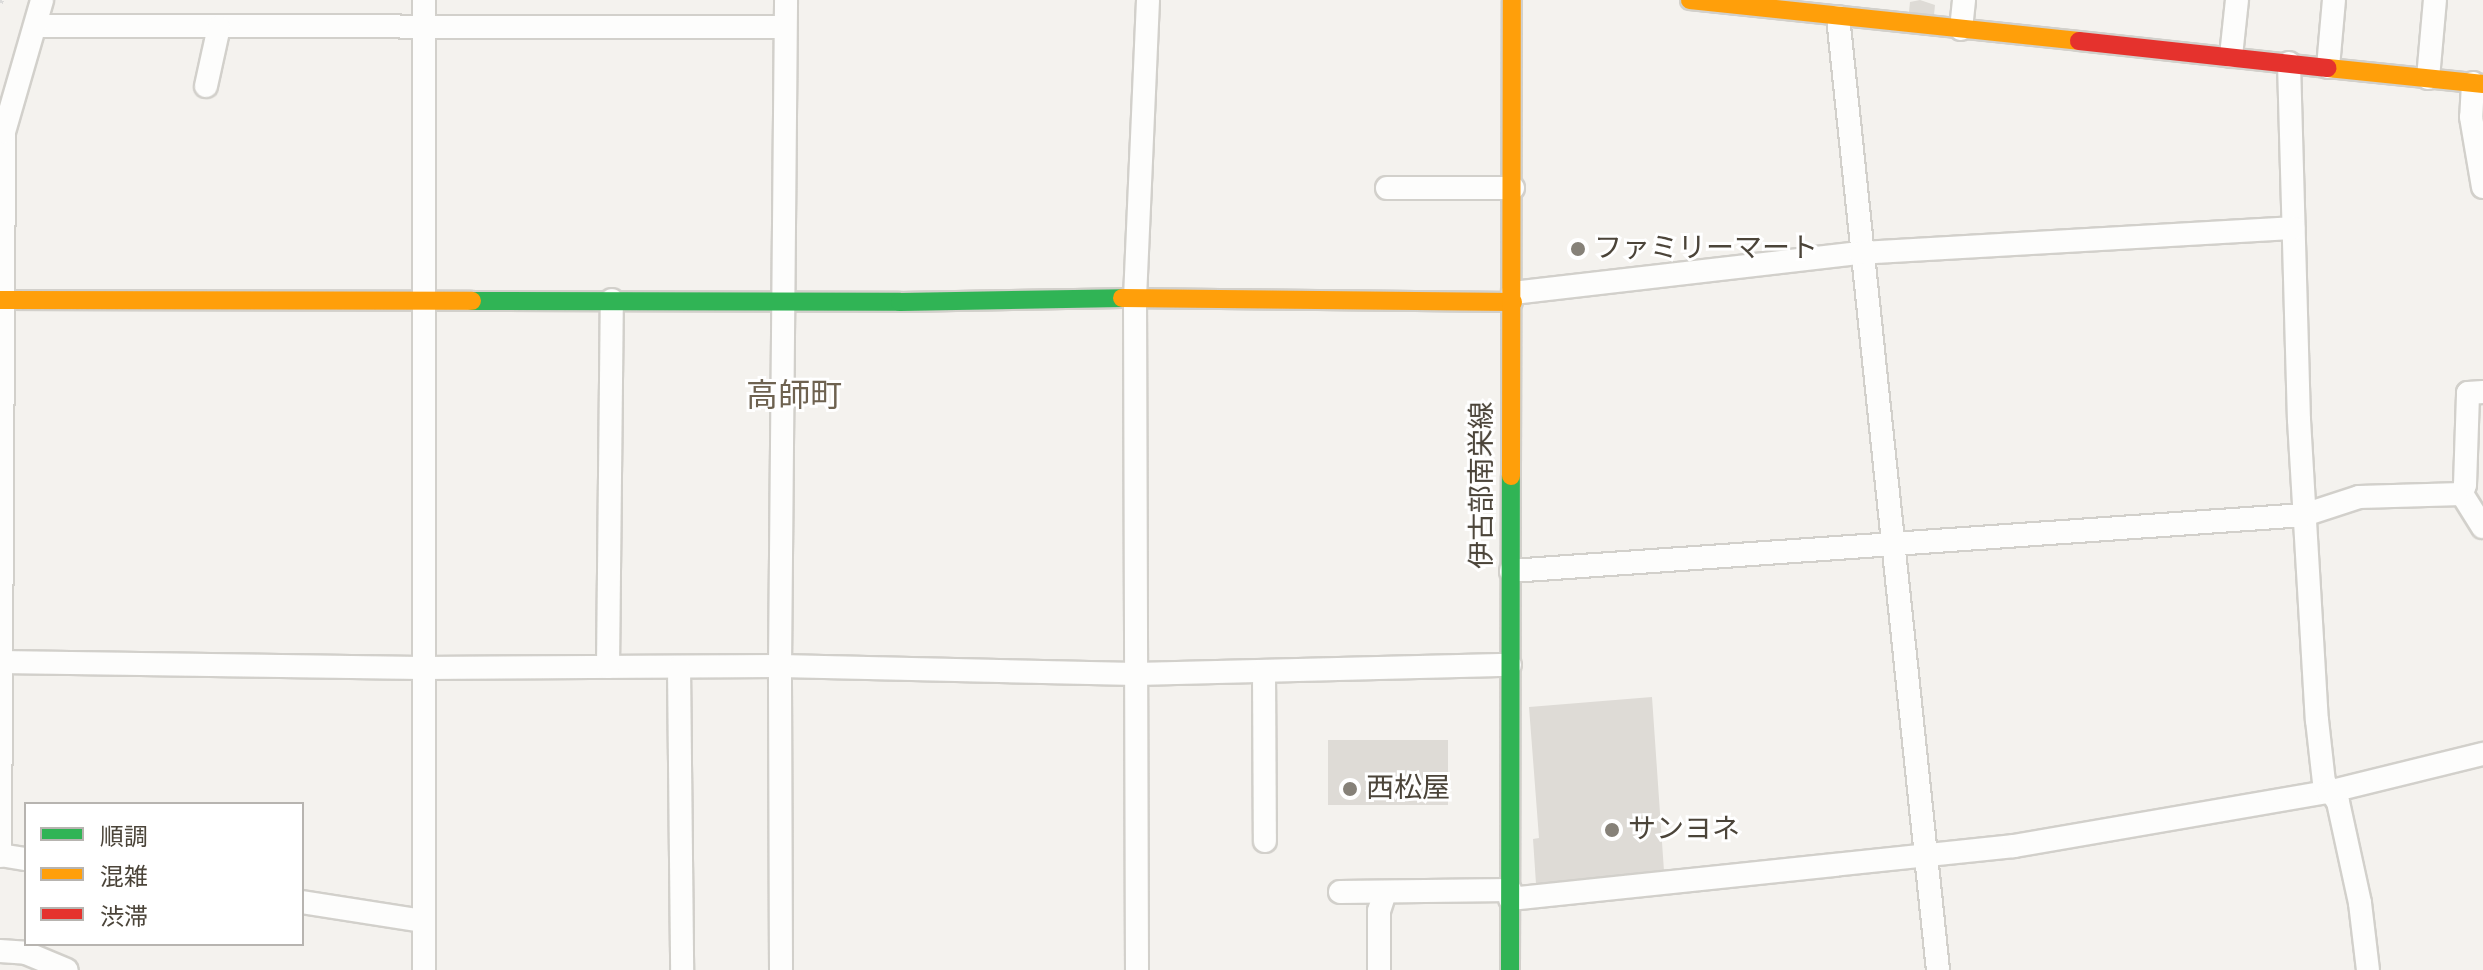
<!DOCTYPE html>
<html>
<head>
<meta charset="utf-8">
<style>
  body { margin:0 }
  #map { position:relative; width:2483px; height:970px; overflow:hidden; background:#f4f2ee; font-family:"Sofia Sans Condensed","Noto Sans JP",sans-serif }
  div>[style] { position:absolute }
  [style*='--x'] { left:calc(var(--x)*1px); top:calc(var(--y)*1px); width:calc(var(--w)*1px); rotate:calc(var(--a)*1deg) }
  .building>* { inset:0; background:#dedbd6; transform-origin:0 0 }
  .roads { filter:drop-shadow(2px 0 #d2d0cb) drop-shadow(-2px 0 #d2d0cb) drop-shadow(0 2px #d2d0cb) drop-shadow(0 -2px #d2d0cb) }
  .street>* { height:22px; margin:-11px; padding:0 11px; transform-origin:11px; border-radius:11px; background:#fdfdfc }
  .fast>* { height:18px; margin:-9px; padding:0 9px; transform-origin:9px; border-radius:9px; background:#30b455 }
  .slow>* { height:18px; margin:-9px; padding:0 9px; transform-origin:9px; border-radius:9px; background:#ff9f0a }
  .jam>* { height:18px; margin:-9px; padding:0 9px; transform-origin:9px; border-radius:9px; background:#e5322d }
  .rail>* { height:6px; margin-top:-3px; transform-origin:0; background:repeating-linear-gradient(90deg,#dbdbda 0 10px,transparent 0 20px) }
  .dots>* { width:22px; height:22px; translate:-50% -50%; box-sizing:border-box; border:4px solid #fff; border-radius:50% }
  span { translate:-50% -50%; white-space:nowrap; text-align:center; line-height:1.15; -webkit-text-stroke:6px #fff; paint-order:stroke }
  .poi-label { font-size:28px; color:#4b4439 }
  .left { translate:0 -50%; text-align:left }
  .street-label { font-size:28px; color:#4b4439 }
  .quarter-label { font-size:32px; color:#6e6250 }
  .legend { position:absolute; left:24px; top:802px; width:280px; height:144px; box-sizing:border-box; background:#fff; border:2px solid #b7b4b0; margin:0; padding:10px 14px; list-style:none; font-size:24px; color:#4b4439 }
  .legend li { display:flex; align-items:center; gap:16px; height:40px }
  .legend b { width:40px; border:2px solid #b7b4b0 }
</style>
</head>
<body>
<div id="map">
  <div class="building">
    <div style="clip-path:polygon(1920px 0,1935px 5px,1934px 15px,1909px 12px,1910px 2px)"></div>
    <div style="clip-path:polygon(1652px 697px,1664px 871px,1625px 875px,1624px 879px,1536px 884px,1533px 839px,1539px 838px,1529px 707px)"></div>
    <div style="left:1328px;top:740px;width:120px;height:65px"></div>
  </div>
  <div class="roads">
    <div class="street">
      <div style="--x:1838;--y:17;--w:958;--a:84.01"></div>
      <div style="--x:36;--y:26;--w:749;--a:0.08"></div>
      <div style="--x:1961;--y:29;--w:29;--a:-84"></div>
      <div style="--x:2231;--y:56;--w:56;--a:-83.9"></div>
      <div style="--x:2289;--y:63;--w:357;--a:88.4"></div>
      <div style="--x:2299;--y:420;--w:301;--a:86.6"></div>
      <div style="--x:2317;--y:720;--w:62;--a:83.6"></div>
      <div style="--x:2324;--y:782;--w:24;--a:55"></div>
      <div style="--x:2338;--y:802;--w:103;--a:77.7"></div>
      <div style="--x:2360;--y:903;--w:67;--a:83.2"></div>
      <div style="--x:2328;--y:67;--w:67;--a:-84.9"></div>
      <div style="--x:2428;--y:78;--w:78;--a:-84.9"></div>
      <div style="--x:2473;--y:83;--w:34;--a:93"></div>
      <div style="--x:2471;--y:117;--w:71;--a:80.3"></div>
      <div style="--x:206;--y:86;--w:60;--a:-77.6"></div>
      <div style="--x:1387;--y:188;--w:126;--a:0"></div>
      <div style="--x:1513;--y:293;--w:349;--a:-6.6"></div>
      <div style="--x:1860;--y:253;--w:434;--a:-3.3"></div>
      <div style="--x:2462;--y:494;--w:39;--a:58"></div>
      <div style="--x:1511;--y:571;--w:795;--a:-4.04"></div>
      <div style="--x:2304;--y:515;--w:58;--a:-18.1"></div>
      <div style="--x:2359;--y:497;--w:103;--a:-1.7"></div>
      <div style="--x:2462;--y:494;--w:9;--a:-72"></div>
      <div style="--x:2465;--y:485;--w:92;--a:-88.1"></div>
      <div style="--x:2468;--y:393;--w:15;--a:-4"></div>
      <div style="--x:0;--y:662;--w:421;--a:0.8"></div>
      <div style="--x:421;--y:668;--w:359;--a:-0.3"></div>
      <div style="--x:780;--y:666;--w:356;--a:1.3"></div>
      <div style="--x:1136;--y:674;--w:374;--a:-1.4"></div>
      <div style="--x:608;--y:667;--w:367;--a:-89.4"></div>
      <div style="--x:679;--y:667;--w:303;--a:89.4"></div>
      <div style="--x:1264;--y:671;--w:170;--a:89.7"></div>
      <div style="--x:0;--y:855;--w:26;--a:9"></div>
      <div style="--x:0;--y:856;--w:724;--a:-89.68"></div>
      <div style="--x:4;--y:132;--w:137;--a:-73.9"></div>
      <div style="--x:1340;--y:892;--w:170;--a:-0.7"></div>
      <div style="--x:1510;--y:899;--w:507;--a:-6"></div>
      <div style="--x:2014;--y:846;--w:319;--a:-9.8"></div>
      <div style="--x:2328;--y:792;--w:160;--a:-13.8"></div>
      <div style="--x:302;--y:902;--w:122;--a:8.9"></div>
      <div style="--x:0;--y:951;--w:26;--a:4"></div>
      <div style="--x:26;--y:953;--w:44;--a:22.5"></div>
      <div style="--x:424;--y:970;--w:970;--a:-90"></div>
      <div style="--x:781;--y:970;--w:304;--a:-90.2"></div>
      <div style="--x:780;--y:666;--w:666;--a:-89.48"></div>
      <div style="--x:1137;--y:970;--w:672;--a:-90.17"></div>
      <div style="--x:1135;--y:298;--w:298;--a:-87.5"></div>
      <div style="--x:1379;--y:970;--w:59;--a:-90"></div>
      <div style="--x:1379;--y:911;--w:20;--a:-72"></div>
    </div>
    <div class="fast">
      <div style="--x:472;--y:301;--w:428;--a:0.1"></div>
      <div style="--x:900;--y:302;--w:222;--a:-1"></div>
      <div style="--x:1510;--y:970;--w:494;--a:-89.9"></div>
    </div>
    <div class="slow">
      <div style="--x:1690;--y:0;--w:391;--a:6"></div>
      <div style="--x:2328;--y:68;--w:156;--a:5.9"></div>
      <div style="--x:1122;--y:298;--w:391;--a:0.6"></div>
      <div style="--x:0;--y:300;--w:472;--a:0.1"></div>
      <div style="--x:1511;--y:476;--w:476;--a:-89.9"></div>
    </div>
    <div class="jam">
      <div style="--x:2079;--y:41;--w:250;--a:6.2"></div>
    </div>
  </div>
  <div class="rail">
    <div style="--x:0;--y:3;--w:3;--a:-72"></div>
  </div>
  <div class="dots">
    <div style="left:1578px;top:249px;background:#868178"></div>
    <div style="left:1350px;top:789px;background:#868178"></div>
    <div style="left:1612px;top:830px;background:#868178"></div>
  </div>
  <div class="poi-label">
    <span class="left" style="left:1594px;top:249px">ファミリーマート</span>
    <span class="left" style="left:1366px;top:789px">西松屋</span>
    <span class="left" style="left:1628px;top:830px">サンヨネ</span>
  </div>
  <div class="street-label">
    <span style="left:1483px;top:485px;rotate:-90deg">伊古部南栄線</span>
  </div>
  <div class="quarter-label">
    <span style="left:794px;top:397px">高師町</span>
  </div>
  <ul class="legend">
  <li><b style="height:10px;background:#30b455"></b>順調</li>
  <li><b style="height:10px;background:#ff9f0a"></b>混雑</li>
  <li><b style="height:10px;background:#e5322d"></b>渋滞</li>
  </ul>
</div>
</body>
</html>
